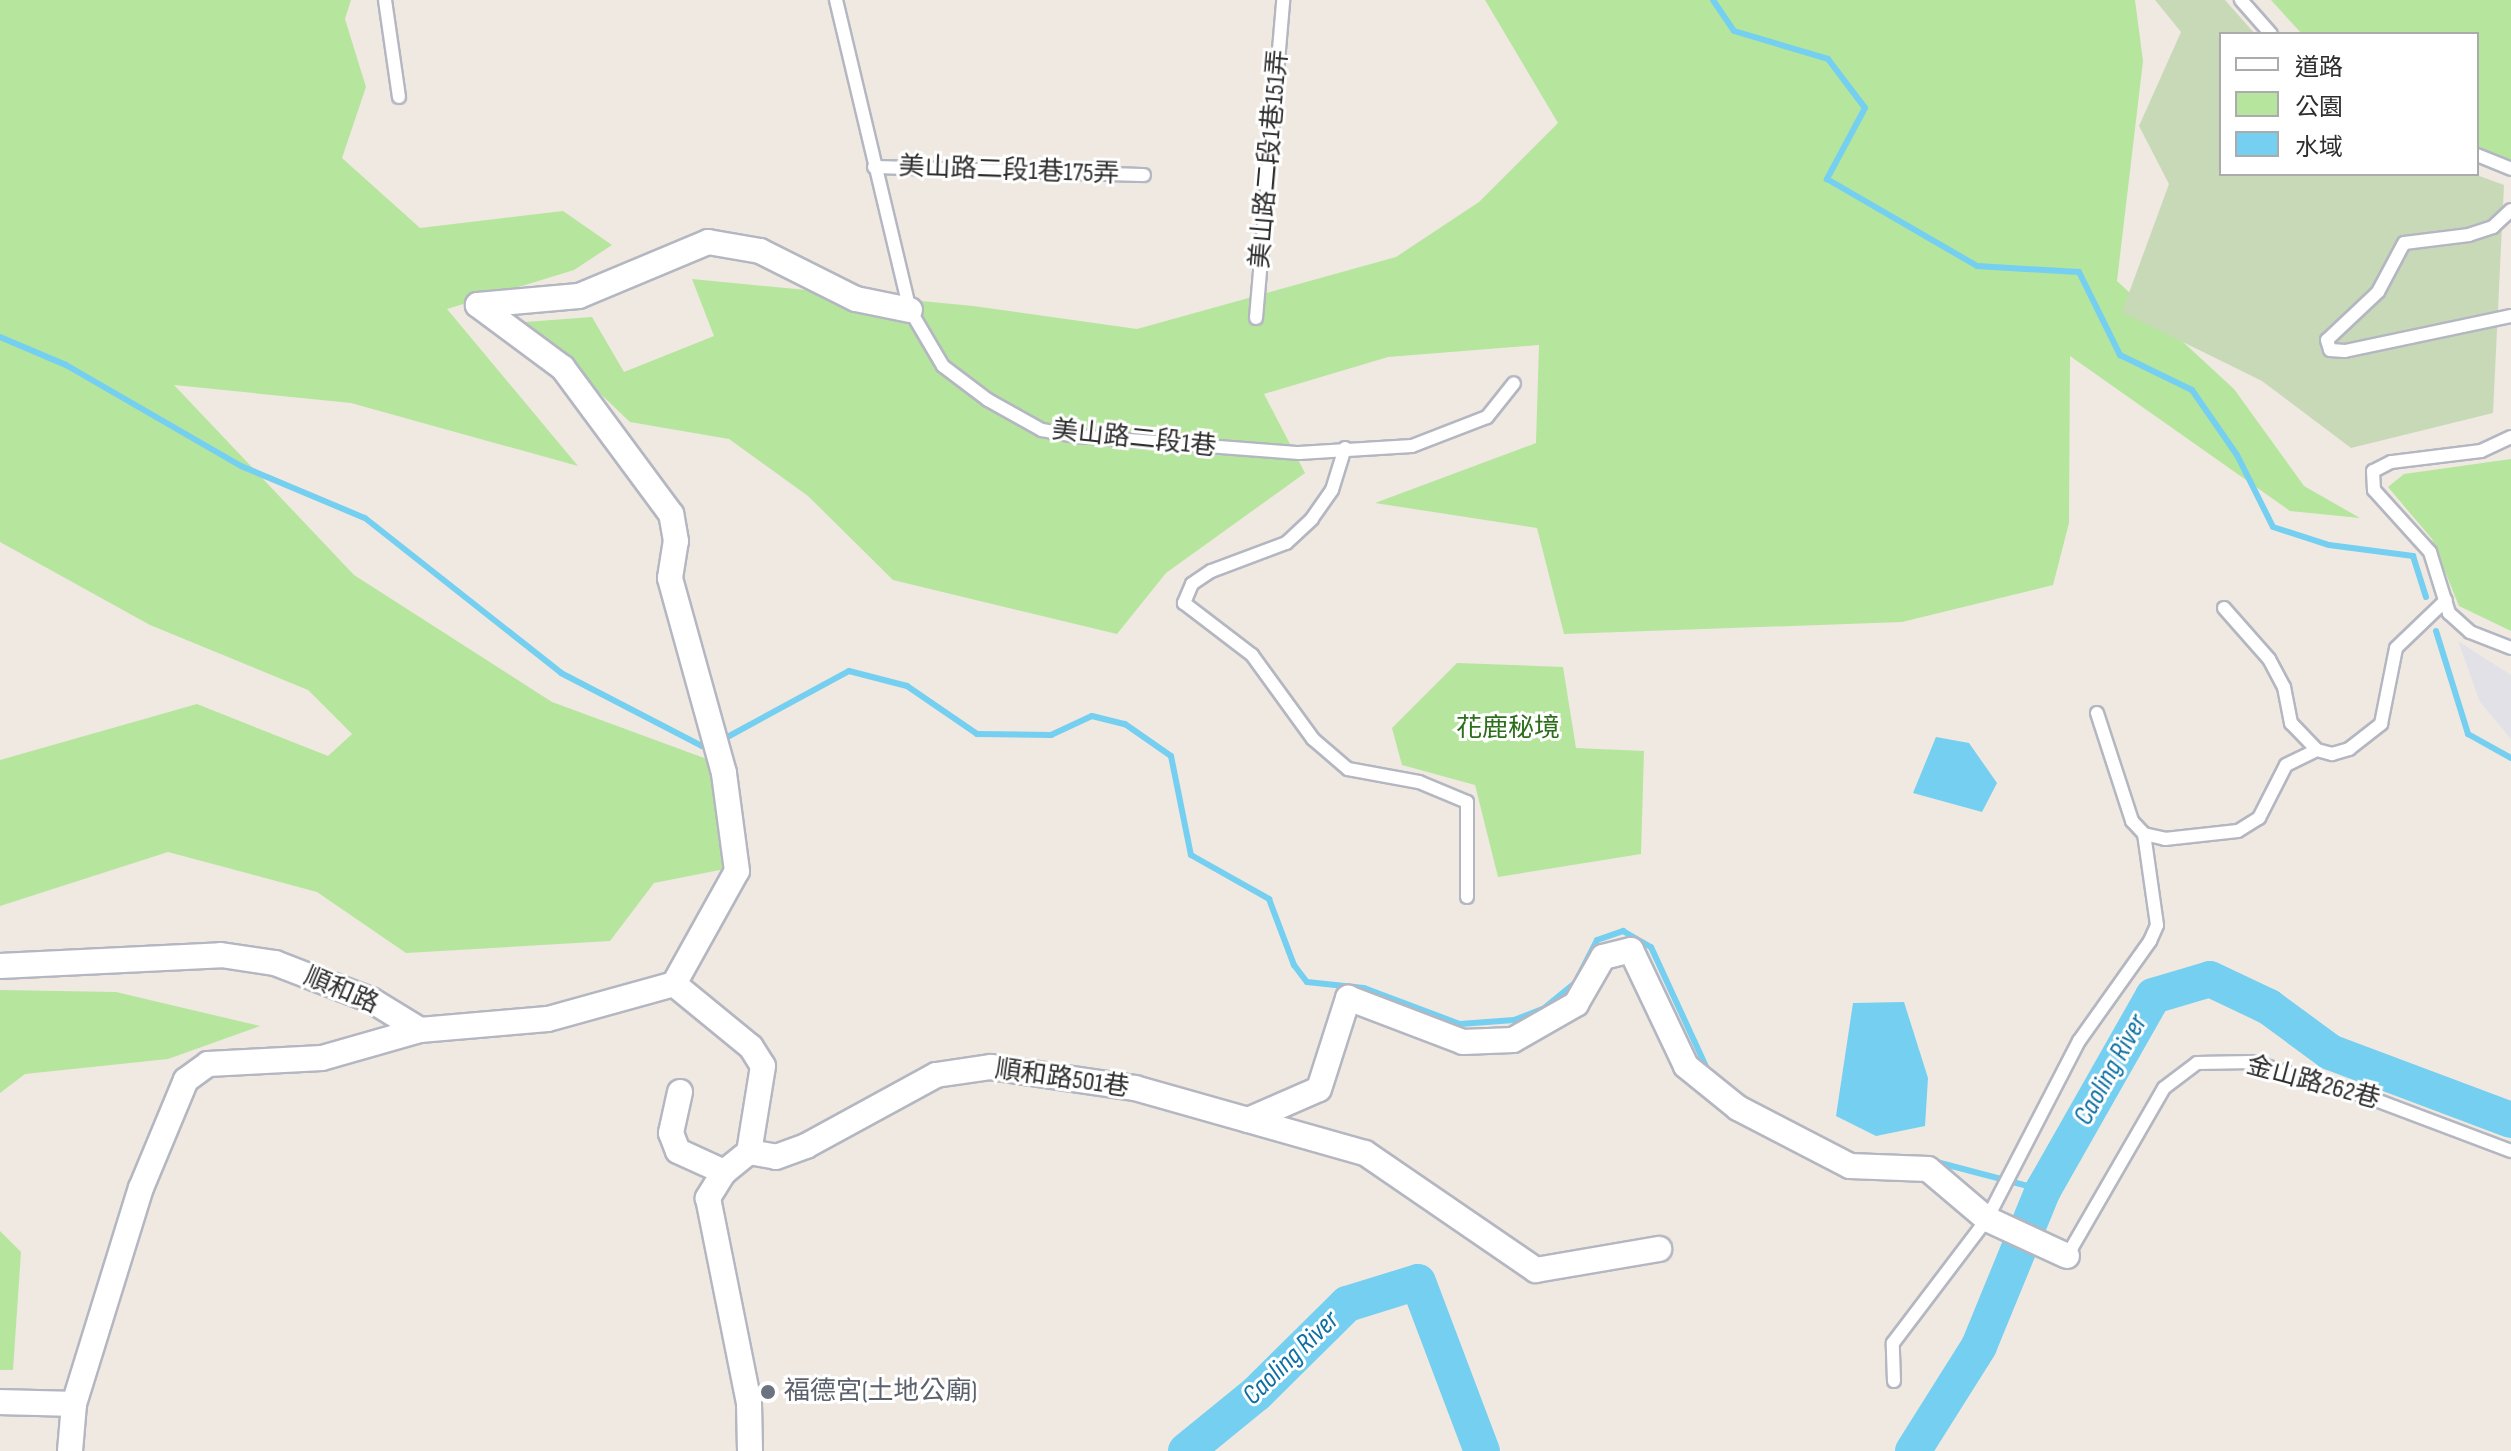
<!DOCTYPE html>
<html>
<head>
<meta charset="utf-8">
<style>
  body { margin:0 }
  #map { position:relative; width:2511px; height:1451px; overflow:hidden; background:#efe9e1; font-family:"Sofia Sans Condensed","Noto Sans TC",sans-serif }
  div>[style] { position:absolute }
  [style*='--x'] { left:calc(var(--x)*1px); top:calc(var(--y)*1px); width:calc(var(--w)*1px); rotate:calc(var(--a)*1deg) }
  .industrial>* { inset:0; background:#e3e1e8 }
  .green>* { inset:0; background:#b6e59e }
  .cemetery>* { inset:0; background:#c8d9b8 }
  .water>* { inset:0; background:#75cff0 }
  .stream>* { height:6px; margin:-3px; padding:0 3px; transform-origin:3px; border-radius:3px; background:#75cff0 }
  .river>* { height:36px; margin:-18px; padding:0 18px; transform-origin:18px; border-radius:18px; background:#75cff0 }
  .roads { filter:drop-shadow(2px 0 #b4b7c1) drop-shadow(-2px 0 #b4b7c1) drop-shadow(0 2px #b4b7c1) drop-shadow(0 -2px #b4b7c1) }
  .lane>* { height:12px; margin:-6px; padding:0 6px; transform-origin:6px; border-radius:6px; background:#fff }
  .street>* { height:24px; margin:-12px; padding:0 12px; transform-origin:12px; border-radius:12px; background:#fff }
  .dots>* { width:22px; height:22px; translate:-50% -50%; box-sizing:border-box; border:4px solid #fff; border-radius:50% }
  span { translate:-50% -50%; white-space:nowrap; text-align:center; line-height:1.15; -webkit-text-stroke:6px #fff; paint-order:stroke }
  .street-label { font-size:26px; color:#2e2e2e }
  .park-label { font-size:26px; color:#2c6e1b }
  .worship-label { font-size:26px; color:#5b616d }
  .left { translate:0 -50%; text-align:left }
  .water-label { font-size:28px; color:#0d6fa3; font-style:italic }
  .legend { position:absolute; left:2219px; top:32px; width:260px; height:144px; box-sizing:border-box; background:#fff; border:2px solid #ababab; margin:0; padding:10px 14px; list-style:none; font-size:24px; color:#2e2e2e }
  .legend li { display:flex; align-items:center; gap:16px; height:40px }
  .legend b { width:40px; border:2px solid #ababab }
</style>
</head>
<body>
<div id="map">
  <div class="industrial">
    <div style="clip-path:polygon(2458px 641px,2511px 675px,2511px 739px,2480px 702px)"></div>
  </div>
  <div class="green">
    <div style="clip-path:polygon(0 0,351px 0,345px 19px,366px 87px,342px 158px,420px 228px,563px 211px,612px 245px,574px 270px,447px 309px,578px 466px,351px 403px,174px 385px,354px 575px,552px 702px,734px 769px,750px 864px,654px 883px,610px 941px,406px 953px,317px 892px,168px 852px,0 906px,0 760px,197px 704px,328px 756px,352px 734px,308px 690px,150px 625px,0 542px)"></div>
    <div style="clip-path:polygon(1485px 0,2135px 0,2143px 61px,2117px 281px,2234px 389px,2304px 486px,2360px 518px,2290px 511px,2070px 356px,2069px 523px,2053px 585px,1902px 622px,1564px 634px,1537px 528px,1375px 503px,1536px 443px,1539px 345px,1388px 357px,1264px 394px,1305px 473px,1166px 573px,1117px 634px,893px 580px,808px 496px,729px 439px,630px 422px,525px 322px,592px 317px,624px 372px,714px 336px,692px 279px,973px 306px,1137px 329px,1396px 257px,1479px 202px,1558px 123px)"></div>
    <div style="clip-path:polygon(2271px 0,2511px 0,2511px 161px,2477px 146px,2477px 34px,2302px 34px)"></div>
    <div style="clip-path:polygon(2511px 459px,2511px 631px,2459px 606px,2432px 539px,2388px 487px,2404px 474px)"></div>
    <div style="clip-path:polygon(1457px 663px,1563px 667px,1576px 748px,1644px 751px,1641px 854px,1498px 877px,1475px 785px,1402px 765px,1392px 728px)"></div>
    <div style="clip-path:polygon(0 990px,116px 992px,260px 1026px,168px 1059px,25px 1074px,0 1093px)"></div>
    <div style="clip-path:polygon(0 1231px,21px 1252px,13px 1370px,0 1370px)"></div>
  </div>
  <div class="cemetery">
    <div style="clip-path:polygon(2155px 0,2225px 0,2255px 34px,2221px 34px,2221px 174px,2474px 174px,2504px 185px,2493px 413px,2351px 448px,2262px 381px,2122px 312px,2169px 184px,2139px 126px,2181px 32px)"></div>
  </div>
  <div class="water">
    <div style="clip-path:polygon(1936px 737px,1969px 743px,1997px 783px,1982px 812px,1913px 793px)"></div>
    <div style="clip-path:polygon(1904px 1002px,1928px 1078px,1925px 1126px,1876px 1136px,1836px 1116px,1853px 1003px)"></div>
  </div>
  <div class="stream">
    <div style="--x:1713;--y:0;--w:37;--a:56"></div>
    <div style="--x:1734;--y:31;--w:98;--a:16.6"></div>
    <div style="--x:1828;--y:59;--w:61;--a:52.9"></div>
    <div style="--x:1865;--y:108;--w:81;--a:118.2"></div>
    <div style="--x:1827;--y:179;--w:173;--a:30.1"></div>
    <div style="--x:1977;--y:266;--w:102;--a:3.4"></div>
    <div style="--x:2079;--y:272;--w:93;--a:63.7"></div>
    <div style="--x:2120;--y:355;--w:80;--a:25.9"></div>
    <div style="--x:2192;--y:390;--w:79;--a:55.3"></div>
    <div style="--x:2237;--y:455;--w:80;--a:63.4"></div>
    <div style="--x:2273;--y:527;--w:59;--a:17.8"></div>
    <div style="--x:2329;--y:545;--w:85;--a:7.5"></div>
    <div style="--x:2413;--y:556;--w:43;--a:72.4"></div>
    <div style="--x:0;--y:337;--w:72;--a:23"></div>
    <div style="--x:66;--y:365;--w:202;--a:30"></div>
    <div style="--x:241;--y:466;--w:134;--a:22.8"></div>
    <div style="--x:365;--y:518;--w:250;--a:38.3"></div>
    <div style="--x:561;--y:673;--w:159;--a:27.4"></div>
    <div style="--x:702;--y:746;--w:7;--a:-16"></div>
    <div style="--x:2436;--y:631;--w:108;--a:72.7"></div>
    <div style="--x:2468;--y:734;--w:49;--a:29.2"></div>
    <div style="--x:720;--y:741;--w:147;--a:-28.5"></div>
    <div style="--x:849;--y:671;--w:60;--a:14.5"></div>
    <div style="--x:907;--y:686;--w:85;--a:34.4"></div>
    <div style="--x:977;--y:734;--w:74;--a:0.8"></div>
    <div style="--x:1051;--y:735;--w:45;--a:-24.9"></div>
    <div style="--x:1092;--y:716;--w:34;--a:14"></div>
    <div style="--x:1125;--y:724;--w:56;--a:34.8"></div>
    <div style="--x:1171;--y:756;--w:101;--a:78.6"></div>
    <div style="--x:1191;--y:855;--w:90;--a:29.4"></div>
    <div style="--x:1269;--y:899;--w:71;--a:69.3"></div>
    <div style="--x:1294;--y:965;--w:21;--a:53"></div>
    <div style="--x:1307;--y:982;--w:57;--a:6"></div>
    <div style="--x:1364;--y:988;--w:103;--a:20.6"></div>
    <div style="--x:1460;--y:1024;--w:54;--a:-4.2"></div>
    <div style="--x:1514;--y:1020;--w:31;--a:-21"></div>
    <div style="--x:1543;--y:1009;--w:41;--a:-39.1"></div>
    <div style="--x:1575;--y:983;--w:48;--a:-62.9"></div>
    <div style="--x:1597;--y:940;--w:28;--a:-19"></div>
    <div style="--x:1623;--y:931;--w:32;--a:30"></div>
    <div style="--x:1651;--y:947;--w:139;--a:65.3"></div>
    <div style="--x:1929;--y:1160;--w:118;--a:14.7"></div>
  </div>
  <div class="river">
    <div style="--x:1186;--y:1451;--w:90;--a:-39.2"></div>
    <div style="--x:1256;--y:1394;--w:128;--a:-44.7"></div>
    <div style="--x:1347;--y:1304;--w:74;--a:-17.2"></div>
    <div style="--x:1418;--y:1282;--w:181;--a:69.3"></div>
    <div style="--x:1913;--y:1451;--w:124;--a:-57.8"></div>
    <div style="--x:1979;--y:1346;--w:169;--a:-67.7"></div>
    <div style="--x:2043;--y:1190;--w:223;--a:-60.4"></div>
    <div style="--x:2153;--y:996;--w:59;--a:-16.6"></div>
    <div style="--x:2210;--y:979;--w:65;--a:25.4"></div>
    <div style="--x:2269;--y:1007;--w:76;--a:36.4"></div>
    <div style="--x:2330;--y:1052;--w:193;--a:20.6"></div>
  </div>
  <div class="roads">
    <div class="lane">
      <div style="--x:385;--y:0;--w:98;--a:81.8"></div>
      <div style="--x:836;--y:0;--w:319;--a:76.6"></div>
      <div style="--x:910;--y:310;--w:65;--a:59.5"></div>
      <div style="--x:943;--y:366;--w:56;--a:37.1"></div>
      <div style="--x:988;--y:400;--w:62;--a:29.1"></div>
      <div style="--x:1042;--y:430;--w:36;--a:10"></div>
      <div style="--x:1077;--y:436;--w:223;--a:4.4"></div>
      <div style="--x:1299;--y:453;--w:113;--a:-3.5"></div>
      <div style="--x:1412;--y:446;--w:80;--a:-21.1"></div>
      <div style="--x:1487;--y:417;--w:43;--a:-51.5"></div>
      <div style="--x:2241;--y:0;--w:45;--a:48.6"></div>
      <div style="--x:2477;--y:155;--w:37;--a:22"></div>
      <div style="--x:874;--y:167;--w:270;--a:1.7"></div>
      <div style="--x:2511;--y:210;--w:25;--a:137"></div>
      <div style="--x:2493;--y:227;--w:25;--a:162"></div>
      <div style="--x:2469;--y:235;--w:65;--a:173"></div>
      <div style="--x:2404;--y:243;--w:55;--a:118"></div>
      <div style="--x:2378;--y:292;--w:70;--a:136.7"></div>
      <div style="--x:2327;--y:340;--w:10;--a:73"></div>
      <div style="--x:2330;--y:350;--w:15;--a:4"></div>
      <div style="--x:2345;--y:351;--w:170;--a:-11.9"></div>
      <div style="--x:1256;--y:318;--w:319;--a:-85.1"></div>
      <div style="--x:2511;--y:437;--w:33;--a:155"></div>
      <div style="--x:2481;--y:451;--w:91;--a:173"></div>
      <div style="--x:2391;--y:462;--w:20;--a:153"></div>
      <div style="--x:2373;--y:471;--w:19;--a:87"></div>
      <div style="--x:2374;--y:490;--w:84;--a:47.9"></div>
      <div style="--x:2430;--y:552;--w:64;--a:72.7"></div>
      <div style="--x:2449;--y:613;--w:28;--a:42"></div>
      <div style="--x:2470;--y:632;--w:44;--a:21.3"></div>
      <div style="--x:1345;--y:448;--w:44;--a:107.2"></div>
      <div style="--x:1332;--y:490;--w:35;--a:125"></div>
      <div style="--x:1312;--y:519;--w:35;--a:137"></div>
      <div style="--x:1286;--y:543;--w:80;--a:159.5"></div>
      <div style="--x:1211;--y:571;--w:23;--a:146"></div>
      <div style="--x:1192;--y:584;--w:21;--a:113"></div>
      <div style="--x:1184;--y:603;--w:86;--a:37.4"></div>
      <div style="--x:1252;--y:655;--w:104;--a:54"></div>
      <div style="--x:1313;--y:739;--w:46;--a:40.6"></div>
      <div style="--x:1348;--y:769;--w:72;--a:10.4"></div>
      <div style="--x:1419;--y:782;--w:52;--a:22.6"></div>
      <div style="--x:1467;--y:802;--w:95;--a:90"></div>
      <div style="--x:2224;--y:608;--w:68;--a:48.6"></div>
      <div style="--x:2269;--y:659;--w:32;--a:62"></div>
      <div style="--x:2284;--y:687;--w:37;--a:79"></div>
      <div style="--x:2291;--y:723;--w:37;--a:46"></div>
      <div style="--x:2317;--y:750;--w:16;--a:15"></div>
      <div style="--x:2332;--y:754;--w:18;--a:-16"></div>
      <div style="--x:2349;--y:749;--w:41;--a:-38"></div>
      <div style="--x:2381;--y:724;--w:77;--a:-78.8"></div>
      <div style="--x:2396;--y:648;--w:69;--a:-43.8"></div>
      <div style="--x:2097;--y:713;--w:114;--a:72"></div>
      <div style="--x:2132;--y:821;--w:18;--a:47"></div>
      <div style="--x:2144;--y:834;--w:22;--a:13"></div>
      <div style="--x:2165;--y:839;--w:73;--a:-6.3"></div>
      <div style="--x:2238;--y:831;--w:25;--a:-32"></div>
      <div style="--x:2259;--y:818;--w:59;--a:-63"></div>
      <div style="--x:2286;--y:765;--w:34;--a:-26"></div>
      <div style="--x:2067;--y:1256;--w:194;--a:-60"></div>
      <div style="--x:2164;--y:1088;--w:41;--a:-37.1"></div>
      <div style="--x:2197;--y:1063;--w:55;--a:-1"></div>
      <div style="--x:2252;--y:1062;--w:104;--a:16.2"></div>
      <div style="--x:2352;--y:1091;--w:170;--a:20.7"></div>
      <div style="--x:1894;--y:1381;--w:38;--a:-92"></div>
      <div style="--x:1893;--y:1343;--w:156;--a:-52.8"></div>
      <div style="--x:1987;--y:1219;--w:200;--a:-62.7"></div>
      <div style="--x:2079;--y:1041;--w:123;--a:-54.6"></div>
      <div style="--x:2150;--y:941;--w:17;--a:-66"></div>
      <div style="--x:2157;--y:925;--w:92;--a:-98.1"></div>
    </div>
    <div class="street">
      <div style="--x:0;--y:966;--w:221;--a:-2.8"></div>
      <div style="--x:221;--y:955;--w:55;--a:8.4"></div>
      <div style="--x:275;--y:963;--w:103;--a:21.1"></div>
      <div style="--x:371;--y:1000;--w:57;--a:31.5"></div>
      <div style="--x:420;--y:1030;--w:128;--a:-4.9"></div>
      <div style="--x:548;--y:1019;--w:131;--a:-15.5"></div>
      <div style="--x:674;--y:984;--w:99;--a:39.3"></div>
      <div style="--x:751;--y:1047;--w:22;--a:58"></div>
      <div style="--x:763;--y:1066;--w:87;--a:99.2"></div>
      <div style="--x:749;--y:1152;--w:32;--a:141"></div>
      <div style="--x:724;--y:1172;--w:31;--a:122"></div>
      <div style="--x:708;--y:1198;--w:209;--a:78.7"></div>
      <div style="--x:749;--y:1403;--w:48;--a:88.8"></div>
      <div style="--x:674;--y:984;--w:129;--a:-60.9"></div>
      <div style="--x:737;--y:871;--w:99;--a:-97.6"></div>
      <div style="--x:724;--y:773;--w:202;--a:-105.5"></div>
      <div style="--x:670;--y:578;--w:37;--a:-81"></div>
      <div style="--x:676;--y:541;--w:27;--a:-100"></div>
      <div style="--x:671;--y:514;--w:182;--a:-126.5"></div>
      <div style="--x:563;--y:368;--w:106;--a:-143.5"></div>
      <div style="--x:478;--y:305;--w:101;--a:-5.1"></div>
      <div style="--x:579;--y:296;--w:140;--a:-22.7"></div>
      <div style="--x:708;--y:242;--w:53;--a:9.8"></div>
      <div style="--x:760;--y:251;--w:107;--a:26.6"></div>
      <div style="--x:856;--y:299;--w:55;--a:11.5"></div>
      <div style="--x:680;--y:1092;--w:42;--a:102.4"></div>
      <div style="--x:671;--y:1133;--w:19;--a:69"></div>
      <div style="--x:678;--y:1151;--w:51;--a:24.5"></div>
      <div style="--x:1248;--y:1120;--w:77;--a:-23.6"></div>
      <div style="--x:1319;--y:1089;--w:96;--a:-72.3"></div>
      <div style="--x:1348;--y:998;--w:123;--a:20.9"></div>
      <div style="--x:1463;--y:1042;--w:50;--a:-2.3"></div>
      <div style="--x:1513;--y:1040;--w:73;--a:-29.7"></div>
      <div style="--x:1576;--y:1004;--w:54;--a:-60.1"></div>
      <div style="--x:1603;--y:957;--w:29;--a:-14"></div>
      <div style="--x:1631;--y:950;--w:128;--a:64.6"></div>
      <div style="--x:1686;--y:1066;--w:67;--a:38.9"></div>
      <div style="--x:1738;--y:1108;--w:126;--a:27.4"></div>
      <div style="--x:1850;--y:1166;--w:78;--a:2.2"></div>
      <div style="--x:1928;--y:1169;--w:77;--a:40.3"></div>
      <div style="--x:1987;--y:1219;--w:88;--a:24.8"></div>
      <div style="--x:749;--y:1152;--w:27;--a:10"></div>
      <div style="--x:776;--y:1157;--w:32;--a:-20"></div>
      <div style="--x:806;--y:1146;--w:148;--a:-28.6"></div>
      <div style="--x:936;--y:1075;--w:56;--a:-8.3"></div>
      <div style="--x:991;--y:1067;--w:146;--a:8.3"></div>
      <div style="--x:1135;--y:1088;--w:239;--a:15.8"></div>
      <div style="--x:1365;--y:1153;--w:207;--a:34.4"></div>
      <div style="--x:1536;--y:1270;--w:125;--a:-9.7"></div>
      <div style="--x:0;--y:1402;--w:74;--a:1.5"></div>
      <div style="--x:74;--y:1404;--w:226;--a:-72.8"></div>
      <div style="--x:141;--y:1188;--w:117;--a:-67.4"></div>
      <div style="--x:186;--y:1080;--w:27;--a:-36"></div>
      <div style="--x:208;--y:1064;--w:114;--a:-3"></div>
      <div style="--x:322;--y:1058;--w:102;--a:-15.9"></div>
      <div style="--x:70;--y:1451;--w:47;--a:-85.1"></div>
    </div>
  </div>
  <div class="dots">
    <div style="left:768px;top:1392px;background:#6b7280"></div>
  </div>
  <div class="street-label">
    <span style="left:1270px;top:159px;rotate:-85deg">美山路二段1巷151弄</span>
    <span style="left:1009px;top:171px;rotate:2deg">美山路二段1巷175弄</span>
    <span style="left:1134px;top:439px;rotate:6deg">美山路二段1巷</span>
    <span style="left:341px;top:991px;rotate:23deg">順和路</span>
    <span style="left:1062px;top:1079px;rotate:8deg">順和路501巷</span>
    <span style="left:2313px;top:1083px;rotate:15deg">金山路262巷</span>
  </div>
  <div class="park-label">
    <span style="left:1508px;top:729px">花鹿秘境</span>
  </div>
  <div class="worship-label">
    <span class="left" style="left:784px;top:1392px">福德宮(土地公廟)</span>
  </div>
  <div class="water-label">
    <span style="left:2111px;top:1070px;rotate:-61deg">Caoling River</span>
    <span style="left:1291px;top:1358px;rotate:-44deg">Caoling River</span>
  </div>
  <ul class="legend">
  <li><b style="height:10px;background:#fff"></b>道路</li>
  <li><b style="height:22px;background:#b6e59e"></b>公園</li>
  <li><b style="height:22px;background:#75cff0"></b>水域</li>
  </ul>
</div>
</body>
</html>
